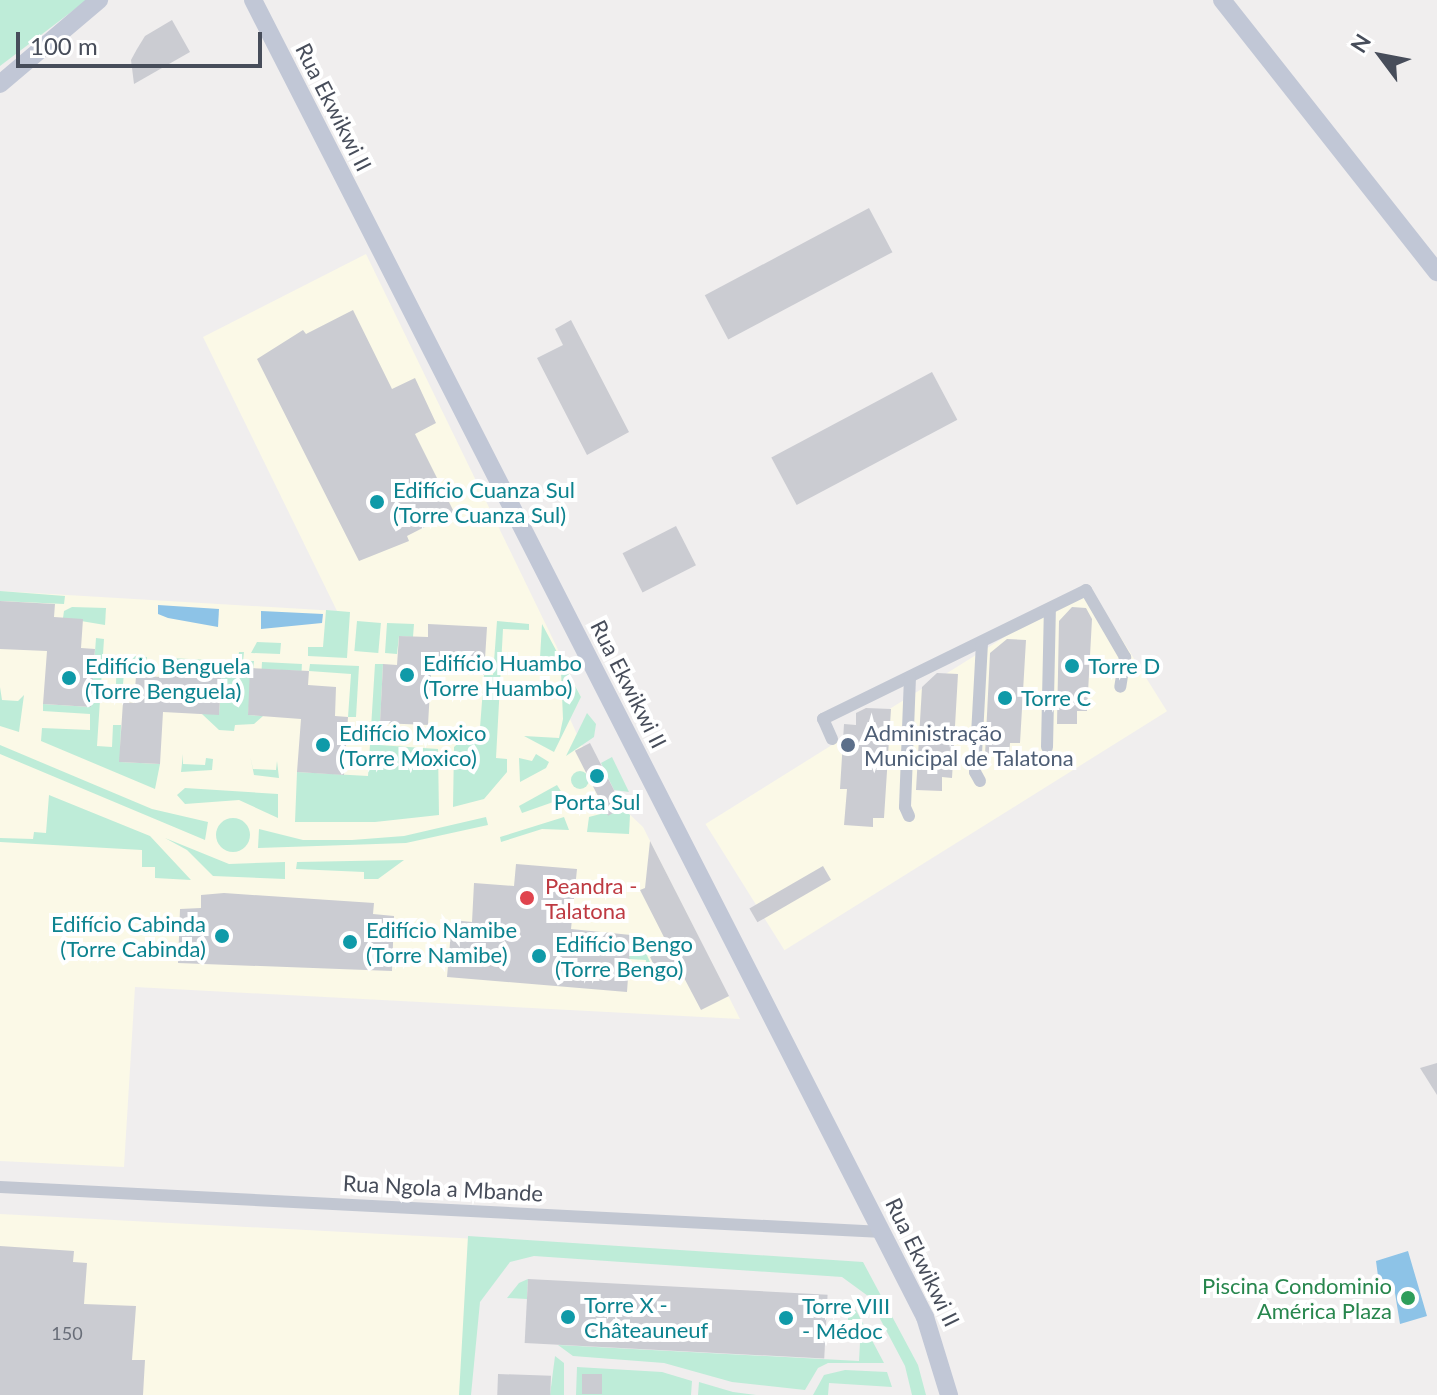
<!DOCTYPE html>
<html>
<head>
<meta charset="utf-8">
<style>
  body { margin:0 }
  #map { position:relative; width:1437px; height:1395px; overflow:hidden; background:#f0eeee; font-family:Lato,sans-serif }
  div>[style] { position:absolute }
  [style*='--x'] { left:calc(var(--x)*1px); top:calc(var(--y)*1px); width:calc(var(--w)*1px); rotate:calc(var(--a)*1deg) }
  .commercial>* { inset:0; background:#fbf9e7; transform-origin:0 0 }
  .green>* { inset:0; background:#beecd8; transform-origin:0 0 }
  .round { border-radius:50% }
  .water>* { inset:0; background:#8dc3e7 }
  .building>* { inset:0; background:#cbccd2; transform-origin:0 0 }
  .street>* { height:12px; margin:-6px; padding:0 6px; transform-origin:6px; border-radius:6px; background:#c2c7d2 }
  .secondary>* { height:18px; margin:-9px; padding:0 9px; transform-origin:9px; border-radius:9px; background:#c1c7d6 }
  .dots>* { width:22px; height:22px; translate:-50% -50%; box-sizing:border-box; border:4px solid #fff; border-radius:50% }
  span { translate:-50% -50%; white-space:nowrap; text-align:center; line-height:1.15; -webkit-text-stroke:8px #fff; paint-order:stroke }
  .number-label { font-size:18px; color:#686d78 }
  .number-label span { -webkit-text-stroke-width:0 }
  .street-label { font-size:22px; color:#474d5a }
  .culture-label { font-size:22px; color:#0d838f }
  .left { translate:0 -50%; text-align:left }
  .right { translate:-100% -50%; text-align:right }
  .service-label { font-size:22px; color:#4e5e75 }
  .health-label { font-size:22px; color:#be3a42 }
  .leisure-label { font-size:22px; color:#27864d }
  .north { position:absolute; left:1341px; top:16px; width:80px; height:80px; -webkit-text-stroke:6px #fff; paint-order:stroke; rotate:302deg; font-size:22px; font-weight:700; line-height:32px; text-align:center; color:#474d5a }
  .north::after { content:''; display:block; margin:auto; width:28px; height:36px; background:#474d5a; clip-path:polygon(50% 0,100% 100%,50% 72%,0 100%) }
  .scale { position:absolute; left:16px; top:32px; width:246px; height:36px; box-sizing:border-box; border:4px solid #474d5a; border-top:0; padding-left:10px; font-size:24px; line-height:28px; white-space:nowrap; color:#474d5a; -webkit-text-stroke:6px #fff; paint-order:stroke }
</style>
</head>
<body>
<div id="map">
  <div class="commercial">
    <div style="clip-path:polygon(366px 254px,581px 697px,570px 719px,586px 754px,615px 812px,623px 808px,643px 827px,740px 1019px,135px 987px,124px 1167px,0 1161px,0 591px,337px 611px,203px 337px)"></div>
    <div style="left:1088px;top:585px;width:149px;height:451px;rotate:58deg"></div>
    <div style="left:0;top:1214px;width:469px;height:181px;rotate:3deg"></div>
  </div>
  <div class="green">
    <div style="clip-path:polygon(0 0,87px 0,0 66px)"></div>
    <div style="clip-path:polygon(0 591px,65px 596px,64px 604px,0 601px)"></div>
    <div style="clip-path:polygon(72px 607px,106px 608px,105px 625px,63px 618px,64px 611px)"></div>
    <div style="clip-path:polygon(326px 610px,350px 612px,347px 658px,308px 656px,308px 647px,323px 647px)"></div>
    <div style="left:357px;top:621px;width:24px;height:30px;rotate:5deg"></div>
    <div style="clip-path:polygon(497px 621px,529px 624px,529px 630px,503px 629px,496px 758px,507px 759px,507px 772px,484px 799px,453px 807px,454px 747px,461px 741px,479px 741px,484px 675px,493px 675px)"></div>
    <div style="clip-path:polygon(387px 623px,414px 624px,413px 637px,399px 636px,397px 654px,385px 653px)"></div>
    <div style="clip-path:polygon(542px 624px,581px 697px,554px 752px,524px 736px,559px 738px,563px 719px,561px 671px,556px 659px,540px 658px)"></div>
    <div style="clip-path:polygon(96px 638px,104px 639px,97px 746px,112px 747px,113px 725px,121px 725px,120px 762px,160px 764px,155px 789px,41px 741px,42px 728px,90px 730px,90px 714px,43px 711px,43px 704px,91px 707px)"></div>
    <div style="clip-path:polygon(257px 642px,281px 643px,280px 654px,251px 653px)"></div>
    <div style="clip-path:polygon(239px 652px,244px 652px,242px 672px,247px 661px,254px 661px,248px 715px,263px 716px,254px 724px,235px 725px,234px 731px,219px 730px,202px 714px,219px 714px,222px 667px,218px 660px,238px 661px)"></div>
    <div style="clip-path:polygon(117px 655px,147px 657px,146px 665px,125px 664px,123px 684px,116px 684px)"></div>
    <div style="left:171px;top:658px;width:41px;height:6px;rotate:3deg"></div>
    <div style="left:262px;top:662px;width:40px;height:7px;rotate:3deg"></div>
    <div style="clip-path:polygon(310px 664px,359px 666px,356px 717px,348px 717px,351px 674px,309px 671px)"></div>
    <div style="clip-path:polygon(375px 664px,383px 664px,379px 745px,438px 749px,439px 815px,375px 822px,295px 822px,297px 772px,368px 776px)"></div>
    <div style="clip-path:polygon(0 687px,2px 700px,18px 701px,24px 695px,19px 732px,0 726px)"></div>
    <div style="clip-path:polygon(587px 713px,596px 724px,594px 737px,566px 756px)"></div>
    <div style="clip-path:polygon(0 745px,152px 809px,208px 822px,205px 840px,0 754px)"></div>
    <div style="clip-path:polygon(183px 754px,183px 764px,205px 765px,206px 758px,213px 759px,212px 770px,181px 772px)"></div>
    <div style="clip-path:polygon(536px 754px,549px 762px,546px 768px,520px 782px,519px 758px,532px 761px)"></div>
    <div style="clip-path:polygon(250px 755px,253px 769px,276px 770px,277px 761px,279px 778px,254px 775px)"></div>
    <div style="clip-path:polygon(612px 757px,629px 792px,614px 790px,601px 763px)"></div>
    <div class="round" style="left:571px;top:771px;width:18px;height:18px"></div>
    <div style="clip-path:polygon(557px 785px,562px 793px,559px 800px,522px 813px,519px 806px)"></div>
    <div style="clip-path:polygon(185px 788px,278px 794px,278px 818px,239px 800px,185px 804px,177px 795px)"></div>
    <div style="clip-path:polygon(49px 795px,150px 836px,191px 880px,155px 878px,155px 867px,142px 867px,142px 850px,0 842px,0 838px,33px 839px,34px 832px,46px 833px)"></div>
    <div style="clip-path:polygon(623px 808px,630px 815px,629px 834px,587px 832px,589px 817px)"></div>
    <div style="clip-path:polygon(486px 817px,488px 825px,406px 843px,258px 848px,259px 829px,303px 840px,352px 840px,404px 836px)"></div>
    <div style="clip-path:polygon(564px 817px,569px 830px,542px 829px,501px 842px,500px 837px)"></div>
    <div class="round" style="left:216px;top:818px;width:34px;height:34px"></div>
    <div style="clip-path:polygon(165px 838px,229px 864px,285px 862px,285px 879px,213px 876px,187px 850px)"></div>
    <div style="clip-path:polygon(404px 860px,378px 879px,364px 879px,364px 872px,296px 869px,297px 862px)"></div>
    <div style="clip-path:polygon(631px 934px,638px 935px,654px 971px,645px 971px,646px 960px,629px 959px)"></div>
    <div style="clip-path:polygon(468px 1236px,863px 1262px,918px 1365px,926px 1395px,912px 1395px,905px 1366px,868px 1296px,842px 1277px,534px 1256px,510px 1262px,480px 1302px,471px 1395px,459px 1395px)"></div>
    <div style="clip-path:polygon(528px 1279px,527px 1299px,507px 1298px,519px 1283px)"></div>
    <div style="clip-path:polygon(856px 1310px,884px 1363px,828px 1363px,818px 1368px,805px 1390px,732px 1382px,664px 1363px,573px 1356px,558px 1345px,859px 1361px,861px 1324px,848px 1322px,848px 1311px)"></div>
    <div style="clip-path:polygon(555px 1356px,564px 1363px,564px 1395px,550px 1395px)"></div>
    <div style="clip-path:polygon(577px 1367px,662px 1372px,692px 1381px,691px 1395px,576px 1395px)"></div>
    <div style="clip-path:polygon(845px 1370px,887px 1372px,892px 1387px,829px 1383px,828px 1395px,813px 1395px,824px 1375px)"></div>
    <div style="clip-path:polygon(699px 1382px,733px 1392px,756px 1395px,698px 1395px)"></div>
  </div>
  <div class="water">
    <div style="clip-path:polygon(158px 605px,219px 609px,218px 627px,168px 618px,158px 614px)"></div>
    <div style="clip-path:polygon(261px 611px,323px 614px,322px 623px,261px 629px)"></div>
    <div style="clip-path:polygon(1408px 1251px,1427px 1316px,1400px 1324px,1394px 1287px,1378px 1276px,1376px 1261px)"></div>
  </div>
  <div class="building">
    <div style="clip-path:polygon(172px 20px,190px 52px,134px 84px,131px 60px,137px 49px,145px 36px)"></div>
    <div style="left:869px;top:208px;width:50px;height:186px;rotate:62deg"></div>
    <div style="clip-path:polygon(353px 310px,392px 389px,415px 378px,436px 423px,415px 434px,454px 512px,407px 536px,409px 541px,359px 561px,257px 359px,303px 330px,306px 334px)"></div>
    <div style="clip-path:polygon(571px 320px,629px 432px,587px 455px,537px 358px,563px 345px,555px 329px)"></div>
    <div style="left:932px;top:372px;width:54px;height:182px;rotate:62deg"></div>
    <div style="left:676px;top:526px;width:44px;height:60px;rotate:63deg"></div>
    <div style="clip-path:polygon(0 601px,55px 604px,54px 617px,83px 619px,81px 648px,95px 649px,91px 707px,43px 704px,47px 651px,0 649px)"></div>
    <div style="clip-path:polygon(1072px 607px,1086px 608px,1092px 619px,1087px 711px,1077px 711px,1077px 724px,1057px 724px,1059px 621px)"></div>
    <div style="clip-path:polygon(428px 624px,487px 627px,484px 675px,431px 672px,428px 725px,380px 723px,383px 664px,397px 665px,399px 636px,428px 637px)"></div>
    <div style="clip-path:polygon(1007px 639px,1026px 640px,1020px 743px,1010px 743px,1009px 757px,985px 755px,990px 653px)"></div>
    <div style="clip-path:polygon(163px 663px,222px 666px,219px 715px,163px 712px,160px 764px,119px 762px,123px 702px,134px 703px,136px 676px,162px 677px)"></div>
    <div style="clip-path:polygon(250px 668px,309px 671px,308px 685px,336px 687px,335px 716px,348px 717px,344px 775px,297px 772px,301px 719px,248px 715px)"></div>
    <div style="clip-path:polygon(937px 673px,958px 674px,952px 778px,942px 777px,942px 791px,916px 790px,922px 687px)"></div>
    <div style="clip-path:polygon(866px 708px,891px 709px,884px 818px,873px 818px,873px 827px,844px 825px,847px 789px,840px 789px,844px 724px,856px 725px,856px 713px)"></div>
    <div style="left:590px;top:743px;width:73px;height:17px;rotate:63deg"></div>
    <div style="clip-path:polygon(650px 841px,729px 996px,701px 1010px,682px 974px,663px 984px,650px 957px,669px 947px,640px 890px,645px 888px)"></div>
    <div style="clip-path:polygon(516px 864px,577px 869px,571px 929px,631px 935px,627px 992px,447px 977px,452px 920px,472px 922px,474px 883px,514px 886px)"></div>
    <div style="left:823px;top:866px;width:16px;height:85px;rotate:60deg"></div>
    <div style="clip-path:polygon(224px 893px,374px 903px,373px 914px,394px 916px,392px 971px,178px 963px,180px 909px,201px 908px,201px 895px)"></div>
    <div style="clip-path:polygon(1437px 1063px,1437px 1095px,1420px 1068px)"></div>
    <div style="clip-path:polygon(0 1246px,74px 1251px,73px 1262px,87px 1263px,84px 1304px,136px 1306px,132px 1360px,145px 1360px,143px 1395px,0 1395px)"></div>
    <div style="left:528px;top:1279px;width:300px;height:64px;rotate:3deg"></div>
    <div style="left:498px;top:1374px;width:53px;height:21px;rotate:2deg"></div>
    <div style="left:582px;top:1374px;width:20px;height:20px"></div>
  </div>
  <div class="street">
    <div style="--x:832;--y:739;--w:22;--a:-114"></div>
    <div style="--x:823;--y:719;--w:293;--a:-26.1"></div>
    <div style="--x:1086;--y:590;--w:78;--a:59.8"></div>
    <div style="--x:1125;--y:657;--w:30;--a:99"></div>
    <div style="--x:1047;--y:747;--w:138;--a:-88.8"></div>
    <div style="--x:980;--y:781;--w:10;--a:-119"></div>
    <div style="--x:975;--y:772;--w:129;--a:-86.9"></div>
    <div style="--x:909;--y:816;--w:10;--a:-114"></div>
    <div style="--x:905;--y:807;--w:129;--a:-87.8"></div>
    <div style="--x:0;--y:1187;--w:884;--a:2.92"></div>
  </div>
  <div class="secondary">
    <div style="--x:253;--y:0;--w:1479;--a:62.97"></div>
    <div style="--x:925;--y:1317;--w:82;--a:72.9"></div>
    <div style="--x:1222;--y:0;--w:347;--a:51.7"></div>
    <div style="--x:0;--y:84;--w:130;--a:-40.3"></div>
  </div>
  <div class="dots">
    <div style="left:377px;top:502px;background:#0f9aa8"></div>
    <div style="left:1072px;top:666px;background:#0f9aa8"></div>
    <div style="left:407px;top:675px;background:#0f9aa8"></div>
    <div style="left:69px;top:678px;background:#0f9aa8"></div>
    <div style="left:1005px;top:698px;background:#0f9aa8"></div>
    <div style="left:323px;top:745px;background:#0f9aa8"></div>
    <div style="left:848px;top:745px;background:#5c6f8a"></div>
    <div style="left:597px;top:776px;background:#0f9aa8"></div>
    <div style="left:527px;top:898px;background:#e0444e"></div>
    <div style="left:222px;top:936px;background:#0f9aa8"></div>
    <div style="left:350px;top:942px;background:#0f9aa8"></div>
    <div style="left:539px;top:956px;background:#0f9aa8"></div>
    <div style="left:1408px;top:1298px;background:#2e9e5b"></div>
    <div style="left:568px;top:1317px;background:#0f9aa8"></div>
    <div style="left:786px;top:1318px;background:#0f9aa8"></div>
  </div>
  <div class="number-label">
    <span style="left:67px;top:1333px">150</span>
  </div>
  <div class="street-label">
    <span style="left:334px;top:107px;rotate:63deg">Rua Ekwikwi II</span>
    <span style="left:629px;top:684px;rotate:63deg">Rua Ekwikwi II</span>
    <span style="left:443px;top:1188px;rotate:3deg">Rua Ngola a Mbande</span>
    <span style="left:923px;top:1262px;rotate:64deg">Rua Ekwikwi II</span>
  </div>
  <div class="culture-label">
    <span class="left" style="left:393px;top:502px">Edifício Cuanza Sul<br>(Torre Cuanza Sul)</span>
    <span class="left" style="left:423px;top:675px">Edifício Huambo<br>(Torre Huambo)</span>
    <span class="left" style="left:85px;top:678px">Edifício Benguela<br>(Torre Benguela)</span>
    <span class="left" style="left:1088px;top:666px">Torre D</span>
    <span class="left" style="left:1021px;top:698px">Torre C</span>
    <span class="left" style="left:339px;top:745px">Edifício Moxico<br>(Torre Moxico)</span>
    <span style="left:597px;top:802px">Porta Sul</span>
    <span class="right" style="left:206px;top:936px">Edifício Cabinda<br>(Torre Cabinda)</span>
    <span class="left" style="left:366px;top:942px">Edifício Namibe<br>(Torre Namibe)</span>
    <span class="left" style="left:555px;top:956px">Edifício Bengo<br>(Torre Bengo)</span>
    <span class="left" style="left:584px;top:1317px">Torre X -<br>Châteauneuf</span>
    <span class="left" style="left:802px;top:1318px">Torre VIII<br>- Médoc</span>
  </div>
  <div class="service-label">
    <span class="left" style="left:864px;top:745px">Administração<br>Municipal de Talatona</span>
  </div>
  <div class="health-label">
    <span class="left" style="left:545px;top:898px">Peandra -<br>Talatona</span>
  </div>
  <div class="leisure-label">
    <span class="right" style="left:1392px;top:1298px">Piscina Condominio<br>América Plaza</span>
  </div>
  <div class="north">N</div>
  <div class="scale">100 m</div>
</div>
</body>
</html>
